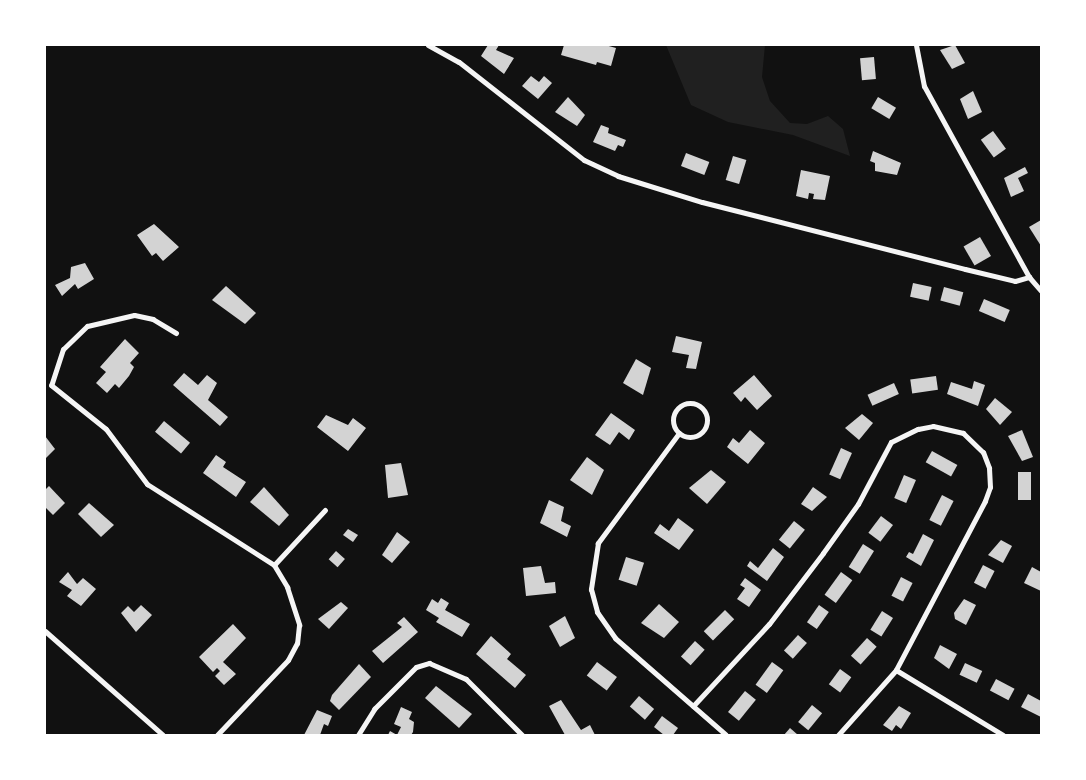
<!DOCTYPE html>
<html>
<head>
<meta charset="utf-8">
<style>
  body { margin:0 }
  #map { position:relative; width:1086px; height:780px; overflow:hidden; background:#111; font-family:"DM Sans",sans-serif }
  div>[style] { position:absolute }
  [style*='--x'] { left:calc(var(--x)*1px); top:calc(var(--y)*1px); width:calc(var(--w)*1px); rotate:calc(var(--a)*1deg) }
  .green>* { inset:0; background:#202020 }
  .building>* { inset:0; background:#d3d3d3; transform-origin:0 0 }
  .minor>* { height:5px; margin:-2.5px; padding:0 2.5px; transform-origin:2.5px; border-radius:2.5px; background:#f5f5f5 }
  .minor>.ring { margin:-2.5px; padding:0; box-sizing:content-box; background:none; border:5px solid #f5f5f5; border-radius:50% }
  span { translate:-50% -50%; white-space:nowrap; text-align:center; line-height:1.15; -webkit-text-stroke:5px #fff; paint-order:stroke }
  .frame { position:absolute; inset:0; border:46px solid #fff; pointer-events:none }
</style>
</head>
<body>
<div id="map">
  <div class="green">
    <div style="clip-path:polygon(666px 45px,765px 45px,762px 77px,770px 101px,790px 123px,807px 124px,828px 116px,843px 129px,850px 156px,793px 135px,728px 122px,691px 105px)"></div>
  </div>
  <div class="building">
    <div style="clip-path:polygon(488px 45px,499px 45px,496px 50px,514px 58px,504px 74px,481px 56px)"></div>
    <div style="clip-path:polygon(564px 45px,605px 45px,616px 48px,611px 66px,597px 62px,596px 65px,561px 55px)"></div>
    <div style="clip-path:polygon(955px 45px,965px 63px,952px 69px,940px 50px)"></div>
    <div style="left:874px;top:57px;width:22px;height:14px;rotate:85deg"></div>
    <div style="clip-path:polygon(531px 76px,539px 82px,544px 76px,552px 83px,538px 99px,522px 86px)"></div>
    <div style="clip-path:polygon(973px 91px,982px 112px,968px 119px,960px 99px)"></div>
    <div style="clip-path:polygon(568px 97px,585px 115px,577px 126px,555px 112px)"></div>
    <div style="left:878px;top:97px;width:21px;height:13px;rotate:31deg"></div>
    <div style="clip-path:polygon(601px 125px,609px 128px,608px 133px,626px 140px,623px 147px,618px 145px,615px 151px,593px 142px)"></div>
    <div style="left:993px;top:131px;width:22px;height:15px;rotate:54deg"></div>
    <div style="clip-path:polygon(873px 151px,901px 163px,897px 175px,875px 171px,875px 163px,870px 161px)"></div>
    <div style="left:686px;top:153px;width:25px;height:14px;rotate:21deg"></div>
    <div style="left:733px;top:156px;width:14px;height:25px;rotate:17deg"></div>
    <div style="clip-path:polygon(1025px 167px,1028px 173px,1018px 178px,1024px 191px,1011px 197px,1004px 178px)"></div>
    <div style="clip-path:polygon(801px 170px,830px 176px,825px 200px,813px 199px,814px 194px,809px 193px,808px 199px,796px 196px)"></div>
    <div style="clip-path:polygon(1041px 220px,1041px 246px,1029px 227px)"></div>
    <div style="clip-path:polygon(154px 224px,179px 247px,163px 261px,156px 253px,152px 256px,137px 235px)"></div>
    <div style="left:980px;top:237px;width:22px;height:19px;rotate:60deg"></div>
    <div style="clip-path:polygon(85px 263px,94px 279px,78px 289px,75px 284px,62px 296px,55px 285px,70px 278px,71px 267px)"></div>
    <div style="left:913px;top:283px;width:19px;height:14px;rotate:12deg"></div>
    <div style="clip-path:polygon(226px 286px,256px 313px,245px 324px,212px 300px)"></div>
    <div style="left:944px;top:287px;width:20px;height:14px;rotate:15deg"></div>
    <div style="left:984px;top:299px;width:28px;height:13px;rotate:23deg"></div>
    <div style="clip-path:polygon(676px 336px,702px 342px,696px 369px,686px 368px,689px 355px,672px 352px)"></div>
    <div style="clip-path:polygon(125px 339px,139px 353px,130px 363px,134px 367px,129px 376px,119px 388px,115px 384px,107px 393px,96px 383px,106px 372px,100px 367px)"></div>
    <div style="clip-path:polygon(636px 359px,651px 368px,643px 395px,623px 383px)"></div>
    <div style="clip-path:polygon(184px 373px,198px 385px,207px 375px,217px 383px,208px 400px,228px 417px,220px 426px,173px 385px)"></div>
    <div style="clip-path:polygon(754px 375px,772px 396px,757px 410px,745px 397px,741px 402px,733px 393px)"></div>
    <div style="left:936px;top:376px;width:14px;height:26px;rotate:82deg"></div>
    <div style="clip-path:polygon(974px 381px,985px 385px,978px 406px,947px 394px,951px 382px,972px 389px)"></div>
    <div style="left:894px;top:383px;width:12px;height:29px;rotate:66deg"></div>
    <div style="clip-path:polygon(995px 398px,1012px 412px,1000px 425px,986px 409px)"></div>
    <div style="clip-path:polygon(611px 413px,635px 430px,629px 440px,619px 432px,610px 445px,595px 435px)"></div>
    <div style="clip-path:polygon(862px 414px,873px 423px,859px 440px,845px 428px)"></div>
    <div style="clip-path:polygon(326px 415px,348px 425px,353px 418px,366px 428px,348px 451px,317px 427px)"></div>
    <div style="left:164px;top:421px;width:34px;height:14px;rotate:40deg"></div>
    <div style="clip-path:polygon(750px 430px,765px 443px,748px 464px,727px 447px,733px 438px,739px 443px)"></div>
    <div style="clip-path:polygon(1022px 430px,1033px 457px,1022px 461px,1008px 436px)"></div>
    <div style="clip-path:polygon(45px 436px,55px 449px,45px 459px)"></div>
    <div style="left:841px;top:448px;width:12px;height:29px;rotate:24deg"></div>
    <div style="left:932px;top:451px;width:29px;height:13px;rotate:29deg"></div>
    <div style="clip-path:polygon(216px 455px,226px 462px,223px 467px,246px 482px,236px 497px,203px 473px)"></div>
    <div style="clip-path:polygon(587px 457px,604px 470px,592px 495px,570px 480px)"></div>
    <div style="clip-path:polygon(401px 463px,408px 495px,388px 498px,385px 465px)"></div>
    <div style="clip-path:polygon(711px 470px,726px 482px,707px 504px,689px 488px)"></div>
    <div style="left:1018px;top:472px;width:13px;height:28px"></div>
    <div style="left:904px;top:475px;width:13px;height:25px;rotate:23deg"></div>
    <div style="clip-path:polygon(49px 486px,65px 503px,53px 515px,45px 507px,45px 490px)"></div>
    <div style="clip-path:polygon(264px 487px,289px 515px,279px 526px,250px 502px)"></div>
    <div style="clip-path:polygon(813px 487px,827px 497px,812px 511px,801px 504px)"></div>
    <div style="left:942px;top:495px;width:13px;height:28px;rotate:27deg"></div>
    <div style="clip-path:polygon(549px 500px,564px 507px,561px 521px,571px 526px,567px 537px,540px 523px)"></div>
    <div style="clip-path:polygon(89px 503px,114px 525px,101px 537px,78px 514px)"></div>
    <div style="left:881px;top:516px;width:15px;height:21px;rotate:37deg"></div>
    <div style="clip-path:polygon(678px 518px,694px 530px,679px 550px,654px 533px,660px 524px,669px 531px)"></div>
    <div style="left:794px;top:521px;width:14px;height:24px;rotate:39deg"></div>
    <div style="clip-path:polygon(348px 529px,358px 535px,353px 542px,343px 535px)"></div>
    <div style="clip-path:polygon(397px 532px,410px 542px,392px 563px,382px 555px)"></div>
    <div style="clip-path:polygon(923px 534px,934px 540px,921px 566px,906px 557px,909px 552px,913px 554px)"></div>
    <div style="clip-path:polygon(1001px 540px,1012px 546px,1003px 563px,988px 555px)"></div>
    <div style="left:863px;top:544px;width:13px;height:27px;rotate:32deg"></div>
    <div style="clip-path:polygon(773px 548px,784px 557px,767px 581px,747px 566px,750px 561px,758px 568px)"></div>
    <div style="left:336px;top:551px;width:12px;height:11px;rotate:42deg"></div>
    <div style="left:626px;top:557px;width:19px;height:24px;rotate:18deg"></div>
    <div style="left:983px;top:565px;width:13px;height:20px;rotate:27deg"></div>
    <div style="clip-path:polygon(541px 566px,545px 583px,555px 582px,556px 593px,526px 596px,523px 568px)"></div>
    <div style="clip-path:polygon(1032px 567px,1041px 572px,1041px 591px,1024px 583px)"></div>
    <div style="clip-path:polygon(68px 572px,77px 584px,83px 578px,96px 589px,81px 606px,67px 596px,72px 590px,59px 582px)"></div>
    <div style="left:841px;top:572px;width:14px;height:28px;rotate:36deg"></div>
    <div style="left:901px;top:577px;width:13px;height:21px;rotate:27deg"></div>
    <div style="clip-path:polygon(745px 578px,761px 590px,749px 607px,737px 599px,745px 588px,740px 585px)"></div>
    <div style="clip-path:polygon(441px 598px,449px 603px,445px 610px,470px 624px,462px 637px,436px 622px,439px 618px,426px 610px,432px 599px,438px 603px)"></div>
    <div style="clip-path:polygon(964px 599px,976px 605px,966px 625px,955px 619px,954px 613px)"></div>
    <div style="clip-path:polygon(341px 602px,348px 608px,329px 629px,318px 619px)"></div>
    <div style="clip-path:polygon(659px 604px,679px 622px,664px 638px,641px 623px)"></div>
    <div style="clip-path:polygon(141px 605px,152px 615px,136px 632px,121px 613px,128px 606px,134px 612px)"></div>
    <div style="left:819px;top:605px;width:12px;height:21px;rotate:35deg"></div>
    <div style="left:725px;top:610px;width:13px;height:30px;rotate:45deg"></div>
    <div style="left:882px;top:611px;width:13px;height:22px;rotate:32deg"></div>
    <div style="clip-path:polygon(565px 616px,575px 638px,560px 647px,549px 626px)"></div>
    <div style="clip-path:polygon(404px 617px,418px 632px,383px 663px,372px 651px,402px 627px,397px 623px)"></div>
    <div style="clip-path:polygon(233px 624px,246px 638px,223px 662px,236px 674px,224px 685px,215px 676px,220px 671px,217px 668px,213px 672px,199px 657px)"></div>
    <div style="left:798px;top:635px;width:12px;height:21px;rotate:42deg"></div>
    <div style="clip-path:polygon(491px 636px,511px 654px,507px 659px,526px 675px,515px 688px,476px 654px)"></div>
    <div style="left:867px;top:638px;width:13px;height:24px;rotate:42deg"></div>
    <div style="left:695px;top:641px;width:13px;height:21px;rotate:42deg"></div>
    <div style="clip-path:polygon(940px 645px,957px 654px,949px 669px,934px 658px)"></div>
    <div style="left:597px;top:662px;width:25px;height:17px;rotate:37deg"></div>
    <div style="left:772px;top:662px;width:14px;height:28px;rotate:36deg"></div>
    <div style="left:965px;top:663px;width:19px;height:13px;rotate:25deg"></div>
    <div style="clip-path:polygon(359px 664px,371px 677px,339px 710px,330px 701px,332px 695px)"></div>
    <div style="left:840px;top:669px;width:14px;height:19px;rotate:36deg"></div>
    <div style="left:996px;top:679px;width:21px;height:13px;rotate:28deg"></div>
    <div style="clip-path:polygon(436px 686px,472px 714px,459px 728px,425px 698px)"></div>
    <div style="left:745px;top:691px;width:14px;height:27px;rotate:39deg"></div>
    <div style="clip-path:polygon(1028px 694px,1041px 701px,1041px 717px,1021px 707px)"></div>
    <div style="left:639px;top:696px;width:20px;height:14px;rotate:41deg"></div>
    <div style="clip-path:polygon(561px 700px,581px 730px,590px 725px,595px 735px,565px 735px,549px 706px)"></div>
    <div style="left:812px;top:705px;width:13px;height:22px;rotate:39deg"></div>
    <div style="clip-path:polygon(899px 706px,911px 713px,901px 729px,896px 725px,892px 731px,883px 725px)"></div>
    <div style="clip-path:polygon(401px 707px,412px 712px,409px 719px,414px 722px,413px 732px,411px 735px,388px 735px,390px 731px,397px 735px,401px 727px,394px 724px)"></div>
    <div style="clip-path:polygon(317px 710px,332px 716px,328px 726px,324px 724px,320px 735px,304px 735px)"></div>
    <div style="clip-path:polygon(662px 716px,678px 728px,673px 735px,664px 735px,654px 727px)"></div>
    <div style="clip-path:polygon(790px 728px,798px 735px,784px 735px)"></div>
  </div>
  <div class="minor">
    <div style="--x:428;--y:45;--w:35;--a:29"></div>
    <div style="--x:459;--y:62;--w:159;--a:38.1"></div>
    <div style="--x:584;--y:160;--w:38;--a:25"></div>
    <div style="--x:618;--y:176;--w:88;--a:17.2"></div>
    <div style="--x:702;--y:202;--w:271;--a:14.3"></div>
    <div style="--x:965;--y:269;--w:51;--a:13.5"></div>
    <div style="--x:1015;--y:281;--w:15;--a:-16"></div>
    <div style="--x:916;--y:45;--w:42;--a:79"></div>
    <div style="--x:924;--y:86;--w:218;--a:61.2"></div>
    <div style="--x:1029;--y:277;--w:18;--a:49"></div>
    <div style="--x:176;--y:333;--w:27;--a:-149"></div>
    <div style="--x:153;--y:319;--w:19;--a:-168"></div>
    <div style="--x:134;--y:315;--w:48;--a:166.8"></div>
    <div style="--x:87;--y:326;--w:33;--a:136"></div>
    <div style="--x:63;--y:349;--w:38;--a:108"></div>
    <div style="--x:51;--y:385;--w:70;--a:38.7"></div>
    <div style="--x:106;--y:429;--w:69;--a:53.3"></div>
    <div style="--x:147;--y:484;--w:151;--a:32.5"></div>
    <div style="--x:274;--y:565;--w:26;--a:59"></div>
    <div style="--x:287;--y:587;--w:40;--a:72"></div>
    <div style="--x:299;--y:625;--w:18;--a:96"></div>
    <div style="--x:297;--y:643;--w:19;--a:118"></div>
    <div style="--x:288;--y:660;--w:103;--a:133.4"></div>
    <div class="ring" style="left:673px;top:403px;width:29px;height:29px"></div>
    <div style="--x:679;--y:433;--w:137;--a:126.4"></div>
    <div style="--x:598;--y:543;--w:47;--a:98.7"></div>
    <div style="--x:591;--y:589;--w:24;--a:75"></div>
    <div style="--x:597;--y:612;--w:32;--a:55"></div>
    <div style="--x:615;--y:638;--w:147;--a:41.1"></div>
    <div style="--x:274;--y:565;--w:75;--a:-47.2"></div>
    <div style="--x:45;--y:631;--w:157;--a:41.4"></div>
    <div style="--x:896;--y:670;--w:125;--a:31.3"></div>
    <div style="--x:693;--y:706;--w:112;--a:-47.2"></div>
    <div style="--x:769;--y:624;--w:89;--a:-52.7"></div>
    <div style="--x:823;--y:553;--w:60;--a:-54.5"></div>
    <div style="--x:858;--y:504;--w:70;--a:-62"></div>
    <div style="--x:891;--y:442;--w:30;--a:-26"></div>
    <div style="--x:918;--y:429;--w:15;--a:-11"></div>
    <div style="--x:933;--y:426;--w:31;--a:13"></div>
    <div style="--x:963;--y:433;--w:28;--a:44"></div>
    <div style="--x:983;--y:452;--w:17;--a:69"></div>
    <div style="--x:989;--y:468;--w:19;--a:87"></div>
    <div style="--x:990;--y:487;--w:15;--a:110"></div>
    <div style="--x:985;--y:501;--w:191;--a:117.8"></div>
    <div style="--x:896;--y:670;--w:87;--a:131.7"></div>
    <div style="--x:358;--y:735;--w:31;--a:-58"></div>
    <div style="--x:374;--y:709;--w:59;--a:-45"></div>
    <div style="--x:416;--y:667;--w:14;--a:-17"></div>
    <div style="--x:429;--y:663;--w:40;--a:23.4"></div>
    <div style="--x:466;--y:679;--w:79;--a:45"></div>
  </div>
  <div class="frame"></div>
</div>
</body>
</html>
